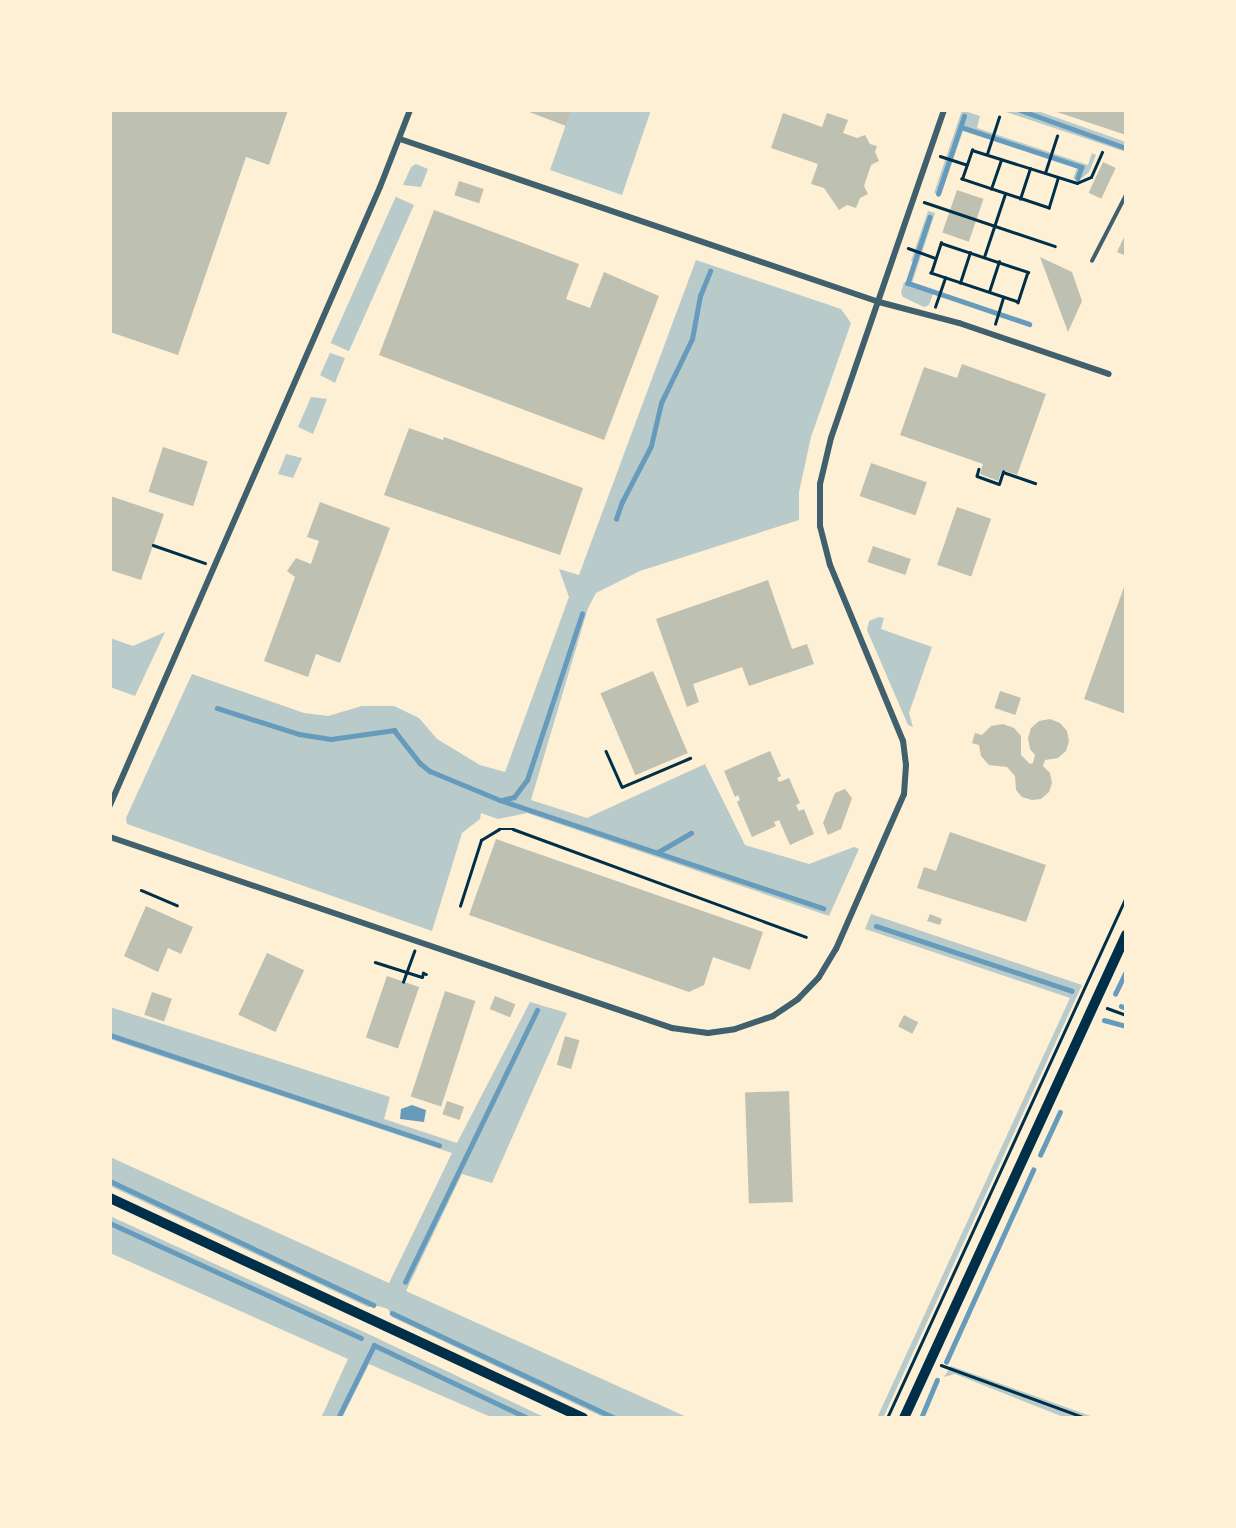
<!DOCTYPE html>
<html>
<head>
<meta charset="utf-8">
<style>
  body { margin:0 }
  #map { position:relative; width:1236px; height:1528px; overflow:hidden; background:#fdf0d5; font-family:Karla,sans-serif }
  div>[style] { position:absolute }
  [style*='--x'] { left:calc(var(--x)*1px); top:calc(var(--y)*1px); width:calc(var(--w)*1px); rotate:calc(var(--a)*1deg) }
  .green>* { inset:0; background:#b9caca; transform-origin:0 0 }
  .water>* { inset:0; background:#669bbc }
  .stream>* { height:4.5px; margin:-2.25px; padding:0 2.25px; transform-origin:2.25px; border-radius:2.25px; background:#669bbc }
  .building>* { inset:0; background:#bec0b2; transform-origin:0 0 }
  .path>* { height:2.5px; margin:-1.25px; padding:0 1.25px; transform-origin:1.25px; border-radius:1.25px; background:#003049 }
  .service>* { height:3.5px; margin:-1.75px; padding:0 1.75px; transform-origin:1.75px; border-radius:1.75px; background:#3f606c }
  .minor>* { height:6px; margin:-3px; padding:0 3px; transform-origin:3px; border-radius:3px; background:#3f606c }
  .secondary>* { height:10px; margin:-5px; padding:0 5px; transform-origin:5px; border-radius:5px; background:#003049 }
  .primary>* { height:10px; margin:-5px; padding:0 5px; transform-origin:5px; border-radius:5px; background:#003049 }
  span { translate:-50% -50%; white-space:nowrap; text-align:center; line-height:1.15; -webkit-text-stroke:7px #fdf0d5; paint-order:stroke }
  .frame { position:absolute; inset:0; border:112px solid #fdf0d5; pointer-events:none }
</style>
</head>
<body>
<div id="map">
  <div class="green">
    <div style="clip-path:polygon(571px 110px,651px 110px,622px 195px,550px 170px)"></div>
    <div style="clip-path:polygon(962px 110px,980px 116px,977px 128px,1088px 165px,1092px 153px,1096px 155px,1089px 172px,1082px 178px,1073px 179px,1077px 168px,963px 131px,941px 195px,934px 193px)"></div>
    <div style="clip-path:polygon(1000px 110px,1035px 110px,1126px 142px,1126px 152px)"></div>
    <div style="clip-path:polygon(416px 164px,428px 169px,421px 187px,403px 185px,411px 167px)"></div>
    <div style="left:414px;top:205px;width:160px;height:20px;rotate:114deg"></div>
    <div style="clip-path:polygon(928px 211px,935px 213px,912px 283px,1030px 322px,1029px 326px,933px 294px,929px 305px,924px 307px,903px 297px,901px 293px,904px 282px,909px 283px,916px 263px,911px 261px)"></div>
    <div style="clip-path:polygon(696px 260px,841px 309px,851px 323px,811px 437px,799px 492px,799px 520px,640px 571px,596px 593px,588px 608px,531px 800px,587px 818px,705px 764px,745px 845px,809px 864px,854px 847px,859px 849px,829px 916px,527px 813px,498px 819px,481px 813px,480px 819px,462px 833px,432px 931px,127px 824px,126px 818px,192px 674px,304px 713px,328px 716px,362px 706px,394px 706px,419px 718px,437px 739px,480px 765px,505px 772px,569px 597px,559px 569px,579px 575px)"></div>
    <div style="clip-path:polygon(330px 353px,345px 358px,335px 383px,320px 375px)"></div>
    <div style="clip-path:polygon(311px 397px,327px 399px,313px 434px,298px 427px)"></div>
    <div style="clip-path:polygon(286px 454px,302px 458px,293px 478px,278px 474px)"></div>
    <div style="clip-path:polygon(879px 617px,884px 618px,881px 629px,932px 647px,909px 713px,913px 727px,908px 725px,867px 630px,869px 621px)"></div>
    <div style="clip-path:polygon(165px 632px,135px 696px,110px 687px,110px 638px,133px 646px)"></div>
    <div style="clip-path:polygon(871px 914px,1082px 985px,883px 1418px,877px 1418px,1070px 998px,865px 929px)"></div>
    <div style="clip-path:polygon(530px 1002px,567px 1013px,492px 1183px,462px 1174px,406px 1291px,689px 1418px,605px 1418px,392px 1317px,388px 1309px,378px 1306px,368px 1307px,110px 1186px,110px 1157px,389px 1283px,452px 1153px,110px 1039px,110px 1007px,390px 1097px,384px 1119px,457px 1143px)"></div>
    <div style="clip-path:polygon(110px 1216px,364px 1332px,546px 1418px,493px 1418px,369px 1364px,342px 1418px,321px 1418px,348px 1359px,110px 1253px)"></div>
    <div style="clip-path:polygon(951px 1366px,1096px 1418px,1066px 1418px,955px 1374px,944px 1377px)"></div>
  </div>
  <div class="water">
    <div style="clip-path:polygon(412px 1105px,426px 1110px,424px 1122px,400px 1119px,401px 1109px)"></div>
  </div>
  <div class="stream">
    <div style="--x:1020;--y:110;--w:113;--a:19.7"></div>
    <div style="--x:961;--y:127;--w:127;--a:18.3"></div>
    <div style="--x:1082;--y:167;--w:12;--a:110"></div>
    <div style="--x:938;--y:194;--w:82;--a:-71.6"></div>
    <div style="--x:930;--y:217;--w:70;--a:108.4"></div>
    <div style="--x:908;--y:283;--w:128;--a:18.7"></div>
    <div style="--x:616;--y:519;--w:18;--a:-71"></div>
    <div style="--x:622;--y:502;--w:63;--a:-62.6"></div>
    <div style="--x:651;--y:446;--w:44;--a:-76.9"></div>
    <div style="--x:661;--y:403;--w:71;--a:-64.2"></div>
    <div style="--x:692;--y:339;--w:44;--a:-79.5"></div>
    <div style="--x:700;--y:296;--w:27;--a:-68"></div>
    <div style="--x:217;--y:708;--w:86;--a:17.6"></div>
    <div style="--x:299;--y:734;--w:32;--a:9"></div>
    <div style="--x:331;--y:739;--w:64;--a:-8.1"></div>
    <div style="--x:394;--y:730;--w:42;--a:51.8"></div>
    <div style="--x:420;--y:763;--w:13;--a:39"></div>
    <div style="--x:430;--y:771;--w:76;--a:22.5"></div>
    <div style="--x:500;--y:800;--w:341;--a:18.5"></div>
    <div style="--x:502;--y:800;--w:12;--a:-14"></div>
    <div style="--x:514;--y:797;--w:21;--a:-53"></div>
    <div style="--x:527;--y:780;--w:175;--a:-71.7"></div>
    <div style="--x:658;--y:852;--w:38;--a:-30"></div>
    <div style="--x:876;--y:926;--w:206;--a:18.3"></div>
    <div style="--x:1115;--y:994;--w:25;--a:-64"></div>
    <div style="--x:1121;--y:1006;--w:5;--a:22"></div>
    <div style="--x:1104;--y:1020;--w:23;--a:15"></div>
    <div style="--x:110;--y:1035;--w:347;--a:18.5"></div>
    <div style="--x:1040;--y:1155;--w:47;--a:-65.1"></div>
    <div style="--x:110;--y:1181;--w:291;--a:25.2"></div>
    <div style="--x:110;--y:1223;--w:276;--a:24.6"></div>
    <div style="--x:405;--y:1282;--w:302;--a:-64.1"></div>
    <div style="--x:392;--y:1313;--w:246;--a:25.2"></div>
    <div style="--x:946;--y:1362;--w:211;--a:-65.6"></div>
    <div style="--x:338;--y:1418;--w:81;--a:-63.7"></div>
    <div style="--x:374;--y:1345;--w:170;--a:25.4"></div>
    <div style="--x:921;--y:1418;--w:41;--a:-67.2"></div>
  </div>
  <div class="building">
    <div style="clip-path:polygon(110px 110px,288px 110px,269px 165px,246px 157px,178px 355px,110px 332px)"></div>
    <div style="clip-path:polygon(524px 110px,571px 110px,566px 126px)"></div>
    <div style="clip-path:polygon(1054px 110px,1126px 110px,1126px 135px,1054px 111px)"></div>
    <div style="clip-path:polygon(783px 113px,822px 127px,827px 113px,848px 120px,843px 133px,857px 138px,865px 135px,870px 144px,877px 146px,875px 152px,879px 161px,871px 165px,864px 186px,868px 194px,860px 198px,856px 208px,847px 205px,839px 210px,824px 188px,811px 184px,818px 164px,771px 148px)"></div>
    <div style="left:1103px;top:162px;width:14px;height:34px;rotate:25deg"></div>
    <div style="left:459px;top:181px;width:26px;height:15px;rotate:18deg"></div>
    <div style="left:957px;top:190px;width:28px;height:45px;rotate:19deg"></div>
    <div style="clip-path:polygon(434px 210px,579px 264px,566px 299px,590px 308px,604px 272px,659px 296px,604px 440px,379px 355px)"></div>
    <div style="clip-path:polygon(1126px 233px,1126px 256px,1117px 252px)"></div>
    <div style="clip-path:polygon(1040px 257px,1072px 272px,1082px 301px,1068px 332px)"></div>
    <div style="clip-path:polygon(962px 364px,1046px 394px,1017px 475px,1002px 470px,998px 481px,980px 474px,983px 464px,900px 435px,924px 367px,957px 378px)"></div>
    <div style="clip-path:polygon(409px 428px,443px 440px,444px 437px,583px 488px,560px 555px,384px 495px)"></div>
    <div style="left:163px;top:447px;width:47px;height:47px;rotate:18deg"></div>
    <div style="left:871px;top:463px;width:59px;height:35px;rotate:19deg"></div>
    <div style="clip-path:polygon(110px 496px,164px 514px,141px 580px,110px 570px)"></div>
    <div style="clip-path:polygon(320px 502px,390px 528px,340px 663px,316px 654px,308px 677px,264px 661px,295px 577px,287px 571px,296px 558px,311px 564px,319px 541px,307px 537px)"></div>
    <div style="left:957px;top:507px;width:36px;height:61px;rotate:19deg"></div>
    <div style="left:873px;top:546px;width:40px;height:17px;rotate:19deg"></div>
    <div style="clip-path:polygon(768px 580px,792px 649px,807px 644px,814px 664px,749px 686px,742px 667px,693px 684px,699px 702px,687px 707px,656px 619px)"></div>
    <div style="clip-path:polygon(1125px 584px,1126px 584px,1126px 714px,1084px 699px)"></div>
    <div style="left:653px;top:671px;width:89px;height:57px;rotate:67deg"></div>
    <div style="left:1000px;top:691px;width:22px;height:18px;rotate:18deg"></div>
    <div style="clip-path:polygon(1050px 719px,1060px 723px,1067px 731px,1069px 741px,1066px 751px,1058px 758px,1045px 760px,1043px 766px,1050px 773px,1052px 783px,1049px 792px,1041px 799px,1032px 800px,1022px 797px,1016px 790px,1015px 776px,1007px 767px,989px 765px,981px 756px,979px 745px,972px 743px,975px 733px,982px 735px,991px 726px,1003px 724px,1014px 728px,1021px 736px,1021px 755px,1030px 764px,1033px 763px,1035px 755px,1030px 749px,1028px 738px,1031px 728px,1039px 721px)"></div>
    <div style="clip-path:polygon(770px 751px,781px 776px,777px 778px,779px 782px,789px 778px,800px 803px,796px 805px,799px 811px,804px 809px,814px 834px,790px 845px,779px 820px,774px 822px,776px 826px,752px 837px,737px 802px,740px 800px,738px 795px,735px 797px,724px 771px)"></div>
    <div style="clip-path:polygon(845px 789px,852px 798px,841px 829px,828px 835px,823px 823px,835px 793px)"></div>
    <div style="clip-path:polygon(950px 832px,1046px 865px,1026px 922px,917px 888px,924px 867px,936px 871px)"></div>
    <div style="clip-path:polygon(496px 839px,763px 932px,750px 970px,713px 957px,704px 985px,689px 992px,469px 915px)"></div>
    <div style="clip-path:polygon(146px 906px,193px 927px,181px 954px,168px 948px,158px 972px,124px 956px)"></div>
    <div style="clip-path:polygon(930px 914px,942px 919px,940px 925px,927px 921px)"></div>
    <div style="left:267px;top:953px;width:41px;height:68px;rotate:25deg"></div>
    <div style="left:387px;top:976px;width:34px;height:65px;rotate:19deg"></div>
    <div style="left:445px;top:991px;width:32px;height:111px;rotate:18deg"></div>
    <div style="left:152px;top:992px;width:21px;height:24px;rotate:19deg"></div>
    <div style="left:495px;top:996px;width:22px;height:14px;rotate:22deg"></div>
    <div style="left:904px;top:1015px;width:16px;height:13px;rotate:27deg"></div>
    <div style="left:565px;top:1036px;width:15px;height:30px;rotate:16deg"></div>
    <div style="left:789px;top:1091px;width:111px;height:44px;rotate:88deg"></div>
    <div style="left:447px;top:1101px;width:18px;height:14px;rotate:19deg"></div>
  </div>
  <div class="path">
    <div style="--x:987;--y:154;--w:39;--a:-72"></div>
    <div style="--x:940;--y:156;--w:28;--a:18"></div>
    <div style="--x:1045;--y:173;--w:39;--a:-72"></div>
    <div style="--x:1058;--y:179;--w:30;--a:107"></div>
    <div style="--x:1049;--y:208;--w:92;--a:-161.6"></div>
    <div style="--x:962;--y:179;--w:31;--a:-71"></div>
    <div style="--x:972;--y:150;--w:110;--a:17.4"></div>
    <div style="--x:1077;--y:183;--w:15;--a:-23"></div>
    <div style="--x:1091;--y:177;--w:27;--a:-66"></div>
    <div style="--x:991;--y:189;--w:31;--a:-71"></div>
    <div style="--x:1020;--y:199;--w:32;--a:-72"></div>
    <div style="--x:924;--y:202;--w:138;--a:18.6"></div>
    <div style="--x:941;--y:243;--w:92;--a:18.4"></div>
    <div style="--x:1028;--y:272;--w:32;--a:108"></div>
    <div style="--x:1018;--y:302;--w:92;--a:-161.6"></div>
    <div style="--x:931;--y:273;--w:32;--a:-72"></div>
    <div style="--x:908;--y:248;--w:29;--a:20"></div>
    <div style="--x:984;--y:257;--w:66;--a:-71.6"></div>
    <div style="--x:960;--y:283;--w:32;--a:-72"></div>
    <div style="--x:989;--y:292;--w:32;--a:-72"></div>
    <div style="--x:935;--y:307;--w:31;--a:-71"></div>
    <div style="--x:995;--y:324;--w:28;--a:-73"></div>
    <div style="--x:979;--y:469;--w:7;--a:106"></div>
    <div style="--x:977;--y:476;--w:23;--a:20"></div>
    <div style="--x:999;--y:484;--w:13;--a:-72"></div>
    <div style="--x:1003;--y:472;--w:34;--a:19"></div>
    <div style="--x:153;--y:545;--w:55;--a:19.1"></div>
    <div style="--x:606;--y:751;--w:39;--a:66"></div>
    <div style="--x:622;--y:787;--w:74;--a:-23.1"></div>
    <div style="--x:141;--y:890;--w:39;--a:23"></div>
    <div style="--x:460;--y:906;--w:69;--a:-72.3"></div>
    <div style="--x:481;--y:840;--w:21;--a:-31"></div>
    <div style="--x:499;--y:829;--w:14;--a:0"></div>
    <div style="--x:513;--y:829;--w:312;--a:20.2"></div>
    <div style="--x:375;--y:962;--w:49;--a:17.7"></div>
    <div style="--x:422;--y:977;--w:4;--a:-76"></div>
    <div style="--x:423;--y:973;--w:3;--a:18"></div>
    <div style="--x:403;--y:982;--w:33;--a:-70"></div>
    <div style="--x:1107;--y:1008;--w:20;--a:20"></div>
    <div style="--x:941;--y:1365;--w:154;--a:20.1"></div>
    <div style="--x:887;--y:1418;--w:573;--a:-65.36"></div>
  </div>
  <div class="service">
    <div style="--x:1092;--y:261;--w:74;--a:-62.7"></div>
  </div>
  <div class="minor">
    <div style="--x:400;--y:139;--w:506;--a:18.79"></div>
    <div style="--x:879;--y:302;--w:83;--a:14.7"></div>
    <div style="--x:959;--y:323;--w:158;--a:18.8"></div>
    <div style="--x:110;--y:805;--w:674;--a:-66.4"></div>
    <div style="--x:380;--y:187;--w:83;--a:-68.7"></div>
    <div style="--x:110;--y:837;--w:594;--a:18.77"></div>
    <div style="--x:672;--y:1028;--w:36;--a:8"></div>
    <div style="--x:708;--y:1033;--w:27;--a:-8"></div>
    <div style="--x:735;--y:1029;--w:40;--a:-18.9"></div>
    <div style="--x:773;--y:1016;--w:30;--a:-34"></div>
    <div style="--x:798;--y:999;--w:30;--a:-46"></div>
    <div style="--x:819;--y:977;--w:33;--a:-59"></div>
    <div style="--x:836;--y:949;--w:169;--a:-66.3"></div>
    <div style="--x:904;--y:794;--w:29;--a:-86"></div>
    <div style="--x:906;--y:765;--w:24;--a:-97"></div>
    <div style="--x:903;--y:741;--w:191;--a:-112.5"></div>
    <div style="--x:830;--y:565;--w:40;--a:-104.4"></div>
    <div style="--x:820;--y:526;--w:42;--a:-90"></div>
    <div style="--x:820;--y:484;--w:47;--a:-76.6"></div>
    <div style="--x:831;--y:438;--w:347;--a:-71"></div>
  </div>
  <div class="secondary">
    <div style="--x:904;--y:1418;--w:532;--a:-65.32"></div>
  </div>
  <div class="primary">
    <div style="--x:110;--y:1198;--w:522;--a:24.94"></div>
  </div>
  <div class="frame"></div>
</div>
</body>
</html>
